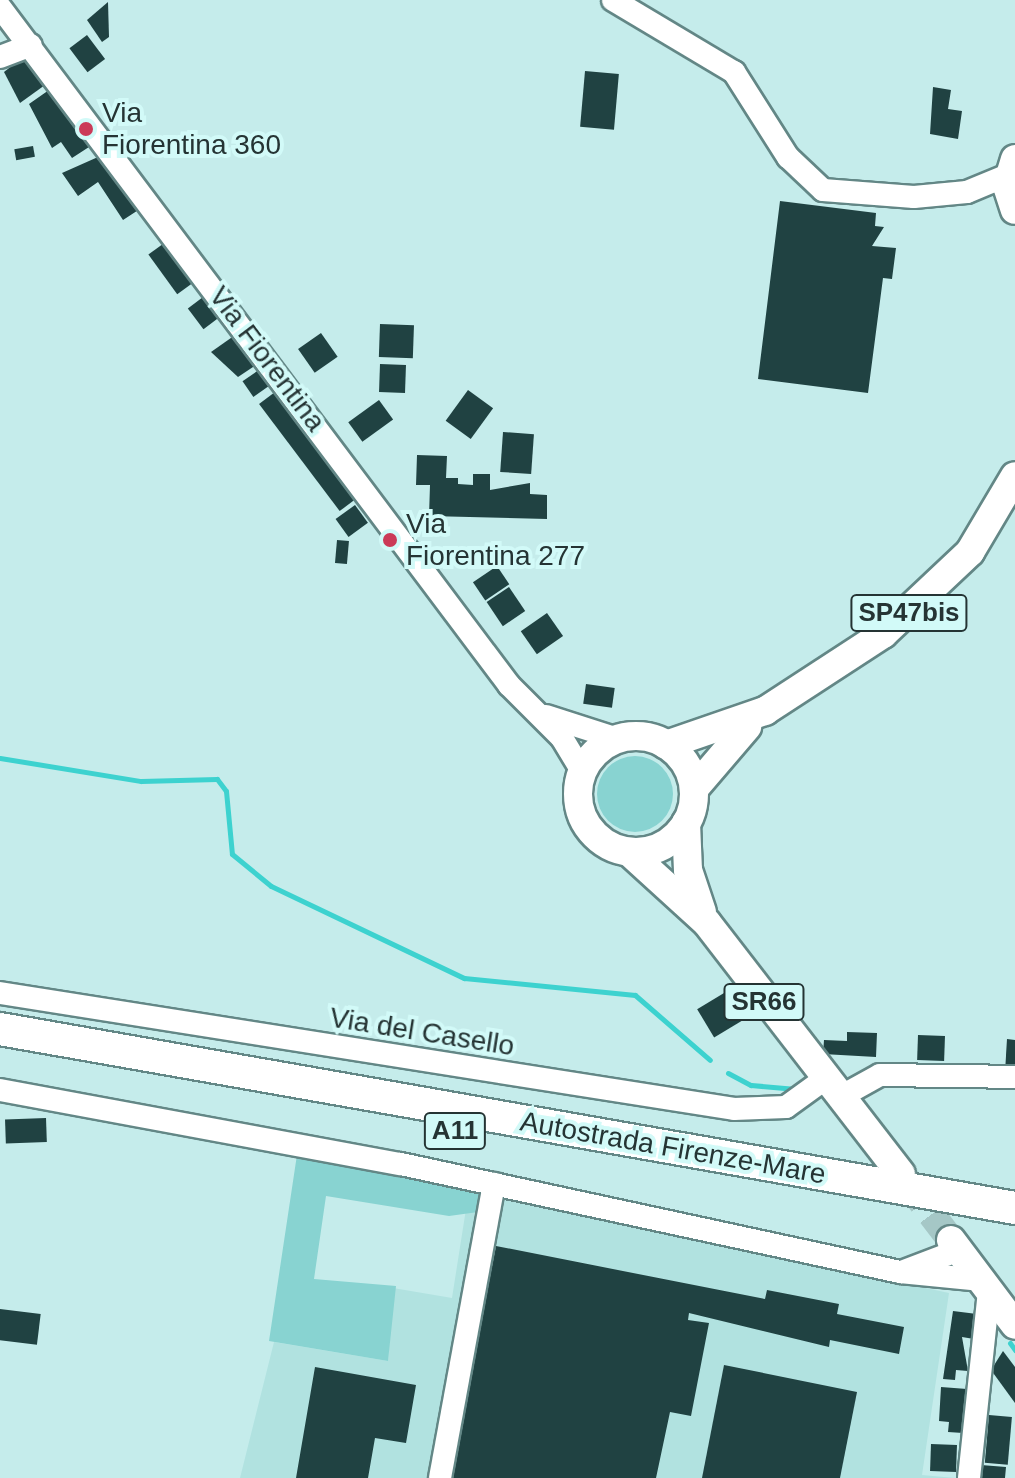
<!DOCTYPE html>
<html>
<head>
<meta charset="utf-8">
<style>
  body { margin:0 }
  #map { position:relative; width:1015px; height:1478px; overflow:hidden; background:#c5eceb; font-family:Arial,sans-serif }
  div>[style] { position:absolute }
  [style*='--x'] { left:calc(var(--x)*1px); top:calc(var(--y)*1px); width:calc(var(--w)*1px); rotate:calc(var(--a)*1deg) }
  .built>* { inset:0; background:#b1e2e0 }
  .green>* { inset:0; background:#88d3d1 }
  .round { border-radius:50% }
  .stream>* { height:5px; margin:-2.5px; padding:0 2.5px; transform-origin:2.5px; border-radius:2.5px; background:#3dd2cf }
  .building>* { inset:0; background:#204242; transform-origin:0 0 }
  .major-tunnel>* { height:28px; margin-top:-14px; transform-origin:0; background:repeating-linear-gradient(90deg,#a5c7c6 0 28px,transparent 0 42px) }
  .roads { filter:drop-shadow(2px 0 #638786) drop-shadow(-2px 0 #638786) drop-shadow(0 2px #638786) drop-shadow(0 -2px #638786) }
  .minor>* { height:22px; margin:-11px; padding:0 11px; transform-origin:11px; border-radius:11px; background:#fff }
  .major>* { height:28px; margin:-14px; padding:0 14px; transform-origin:14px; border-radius:14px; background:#fff }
  .major>.ring { margin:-14px; padding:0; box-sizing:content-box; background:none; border:28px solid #fff; border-radius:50% }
  .highway>* { height:32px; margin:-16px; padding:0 16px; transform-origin:16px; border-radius:16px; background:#fff }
  .dots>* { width:22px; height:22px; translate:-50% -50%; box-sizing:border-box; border:4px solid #d2faf8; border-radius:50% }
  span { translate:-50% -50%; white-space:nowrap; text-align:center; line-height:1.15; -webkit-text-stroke:8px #d2faf8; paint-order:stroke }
  .shield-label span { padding:2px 6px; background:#d2faf8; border:2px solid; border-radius:6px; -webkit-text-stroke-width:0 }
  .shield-label { font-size:26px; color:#253434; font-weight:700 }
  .poi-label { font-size:28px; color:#253434 }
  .left { translate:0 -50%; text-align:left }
  .street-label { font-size:28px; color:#253434 }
</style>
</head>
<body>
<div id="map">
  <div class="built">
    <div style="clip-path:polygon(469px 1190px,949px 1293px,922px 1475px,955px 1478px,240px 1478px,274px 1342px,388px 1361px,393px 1288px,452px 1298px)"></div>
  </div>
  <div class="green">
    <div class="round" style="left:597px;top:756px;width:76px;height:76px"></div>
    <div style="clip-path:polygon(298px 1148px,481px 1192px,478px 1212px,449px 1216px,326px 1196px,314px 1279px,396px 1286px,388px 1361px,269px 1341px)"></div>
  </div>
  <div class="stream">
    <div style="--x:0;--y:758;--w:143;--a:9.3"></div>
    <div style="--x:141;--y:781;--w:76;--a:-1.5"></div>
    <div style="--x:217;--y:779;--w:15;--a:53"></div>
    <div style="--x:226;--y:791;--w:63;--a:84.6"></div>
    <div style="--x:232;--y:854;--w:50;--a:39.4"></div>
    <div style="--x:271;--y:886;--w:214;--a:25.5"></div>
    <div style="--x:464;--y:978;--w:172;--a:5.7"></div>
    <div style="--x:635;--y:995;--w:99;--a:40.9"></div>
    <div style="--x:728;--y:1073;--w:26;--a:28"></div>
    <div style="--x:751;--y:1085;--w:45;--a:5.1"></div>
    <div style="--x:1010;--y:1343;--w:9;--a:54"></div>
  </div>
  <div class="building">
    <div style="clip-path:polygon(108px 2px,109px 37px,102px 42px,87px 20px)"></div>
    <div style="left:87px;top:35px;width:30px;height:22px;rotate:53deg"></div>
    <div style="clip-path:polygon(23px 57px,45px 85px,20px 103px,4px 72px)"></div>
    <div style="left:585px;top:71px;width:34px;height:56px;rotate:5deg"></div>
    <div style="clip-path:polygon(933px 87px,951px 90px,948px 109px,962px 111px,958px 139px,930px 134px)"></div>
    <div style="clip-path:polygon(49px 90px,89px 147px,72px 158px,61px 142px,52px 148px,29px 104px)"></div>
    <div style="left:33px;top:146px;width:11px;height:19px;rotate:80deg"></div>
    <div style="clip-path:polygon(107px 153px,143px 207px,123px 220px,98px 182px,78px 196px,62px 173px)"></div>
    <div style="clip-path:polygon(780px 201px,876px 213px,875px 226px,884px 227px,872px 246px,896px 248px,892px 279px,883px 278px,868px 393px,758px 379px)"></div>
    <div style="left:167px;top:241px;width:49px;height:23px;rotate:54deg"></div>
    <div style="left:207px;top:294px;width:26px;height:24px;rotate:53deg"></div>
    <div style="left:380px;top:324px;width:34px;height:33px;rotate:2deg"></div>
    <div style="clip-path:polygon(238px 333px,259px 363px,238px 377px,211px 352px)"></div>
    <div style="left:321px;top:333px;width:29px;height:28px;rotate:55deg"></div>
    <div style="left:380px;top:364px;width:26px;height:28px;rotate:2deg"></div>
    <div style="left:263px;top:367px;width:19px;height:25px;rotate:55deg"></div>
    <div style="left:279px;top:389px;width:134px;height:25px;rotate:53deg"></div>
    <div style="left:468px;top:390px;width:31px;height:38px;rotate:36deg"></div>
    <div style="left:379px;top:400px;width:24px;height:38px;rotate:54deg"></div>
    <div style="left:503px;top:432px;width:31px;height:40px;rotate:4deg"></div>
    <div style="clip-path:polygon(417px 455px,447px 456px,446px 478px,458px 478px,458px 484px,473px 485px,473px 474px,490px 474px,490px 490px,530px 483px,530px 494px,547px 495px,547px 519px,429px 516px,430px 485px,416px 485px)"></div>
    <div style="left:355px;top:505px;width:22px;height:24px;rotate:54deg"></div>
    <div style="left:337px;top:540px;width:12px;height:23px;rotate:5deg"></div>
    <div style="left:497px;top:566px;width:22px;height:29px;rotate:56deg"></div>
    <div style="left:509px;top:587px;width:29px;height:27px;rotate:56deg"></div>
    <div style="left:547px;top:613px;width:28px;height:32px;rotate:55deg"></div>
    <div style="left:586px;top:684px;width:29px;height:20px;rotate:8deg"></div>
    <div style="left:734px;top:987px;width:33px;height:43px;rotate:59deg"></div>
    <div style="clip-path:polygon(847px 1032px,877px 1033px,876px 1057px,823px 1054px,824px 1040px,847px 1041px)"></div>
    <div style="left:918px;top:1035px;width:27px;height:25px;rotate:2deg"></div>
    <div style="clip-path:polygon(1007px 1039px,1015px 1040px,1015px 1073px,1005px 1072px)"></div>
    <div style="left:46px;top:1118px;width:24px;height:41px;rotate:88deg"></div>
    <div style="clip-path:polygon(496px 1246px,765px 1299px,767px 1290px,839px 1304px,837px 1314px,904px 1327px,899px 1354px,830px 1340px,829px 1347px,689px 1313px,688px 1320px,709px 1323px,691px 1416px,670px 1412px,656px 1478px,450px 1478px)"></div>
    <div style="left:0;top:1309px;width:41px;height:31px;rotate:7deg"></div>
    <div style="clip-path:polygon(953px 1311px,977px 1314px,974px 1339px,962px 1337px,968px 1371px,956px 1370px,955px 1380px,943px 1379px)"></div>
    <div style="clip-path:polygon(1003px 1351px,1015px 1367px,1015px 1403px,991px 1370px)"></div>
    <div style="clip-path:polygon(724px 1365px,857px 1392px,840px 1478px,702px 1478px)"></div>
    <div style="clip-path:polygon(315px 1367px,416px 1385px,406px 1443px,375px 1438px,368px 1478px,296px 1478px)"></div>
    <div style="clip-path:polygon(941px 1387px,967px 1389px,963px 1433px,948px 1432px,949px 1422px,939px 1421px)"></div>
    <div style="left:989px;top:1415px;width:23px;height:48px;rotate:5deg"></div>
    <div style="left:931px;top:1444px;width:26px;height:27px;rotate:2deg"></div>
    <div style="clip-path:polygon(981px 1465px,1006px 1467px,1005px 1478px,980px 1478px)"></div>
  </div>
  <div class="major-tunnel">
    <div style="--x:906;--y:1181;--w:74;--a:52.7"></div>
  </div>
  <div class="roads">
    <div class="minor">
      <div style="--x:613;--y:0;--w:141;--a:30.8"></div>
      <div style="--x:734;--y:72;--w:101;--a:57.6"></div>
      <div style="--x:788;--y:157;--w:48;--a:43.3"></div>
      <div style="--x:823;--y:190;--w:91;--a:4.4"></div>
      <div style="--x:914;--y:197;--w:53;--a:-5.4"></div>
      <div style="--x:967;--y:192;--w:44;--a:-22.5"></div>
      <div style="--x:0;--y:7;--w:848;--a:53.1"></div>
      <div style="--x:509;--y:685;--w:75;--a:45"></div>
      <div style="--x:562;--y:738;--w:39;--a:59"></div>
      <div style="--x:0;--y:57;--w:33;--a:-21"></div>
      <div style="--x:546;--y:716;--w:76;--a:17.7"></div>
      <div style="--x:0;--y:993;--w:743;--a:8.98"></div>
      <div style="--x:734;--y:1109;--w:52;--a:-2.2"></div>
      <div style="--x:786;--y:1107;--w:49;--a:-35.9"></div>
      <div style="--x:0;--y:1090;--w:408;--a:10.5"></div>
      <div style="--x:401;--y:1164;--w:511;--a:12.21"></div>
      <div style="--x:900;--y:1272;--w:82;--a:5.6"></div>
      <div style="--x:842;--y:1096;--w:43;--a:-28.9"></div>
      <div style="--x:880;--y:1075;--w:135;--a:0.8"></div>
      <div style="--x:904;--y:1271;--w:59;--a:-20.9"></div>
      <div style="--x:440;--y:1478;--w:299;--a:-79.6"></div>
      <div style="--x:969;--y:1478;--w:188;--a:-83.9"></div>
    </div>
    <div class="major">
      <div style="--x:1015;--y:159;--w:28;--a:107"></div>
      <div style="--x:1007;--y:186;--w:25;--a:72"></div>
      <div class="ring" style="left:578px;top:736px;width:88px;height:88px"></div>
      <div style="--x:666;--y:745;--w:105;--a:-19"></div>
      <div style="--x:765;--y:711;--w:141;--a:-33.1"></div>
      <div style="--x:883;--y:634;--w:120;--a:-43.3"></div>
      <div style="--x:970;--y:552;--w:88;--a:-59.4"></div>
      <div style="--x:694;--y:789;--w:82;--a:-49.5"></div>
      <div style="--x:686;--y:823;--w:47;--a:87.6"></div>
      <div style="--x:688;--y:870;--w:44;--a:71.6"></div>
      <div style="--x:629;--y:852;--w:105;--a:42.3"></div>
      <div style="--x:707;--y:923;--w:317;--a:52.3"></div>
      <div style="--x:951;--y:1240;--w:106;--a:53"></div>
    </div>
    <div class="highway">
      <div style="--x:0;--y:1029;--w:1031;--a:10"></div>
    </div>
  </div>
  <div class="dots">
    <div style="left:86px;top:129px;background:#cb3b58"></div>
    <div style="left:390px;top:540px;background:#cb3b58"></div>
  </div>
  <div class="shield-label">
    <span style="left:909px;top:613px">SP47bis</span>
    <span style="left:764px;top:1002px">SR66</span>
    <span style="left:455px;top:1131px">A11</span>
  </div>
  <div class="poi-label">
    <span class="left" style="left:102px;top:129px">Via<br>Fiorentina 360</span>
    <span class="left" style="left:406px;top:540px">Via<br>Fiorentina 277</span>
  </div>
  <div class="street-label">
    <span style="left:267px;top:359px;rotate:53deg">Via Fiorentina</span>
    <span style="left:422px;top:1032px;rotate:9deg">Via del Casello</span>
    <span style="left:673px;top:1148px;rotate:10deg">Autostrada Firenze-Mare</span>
  </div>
</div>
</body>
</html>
